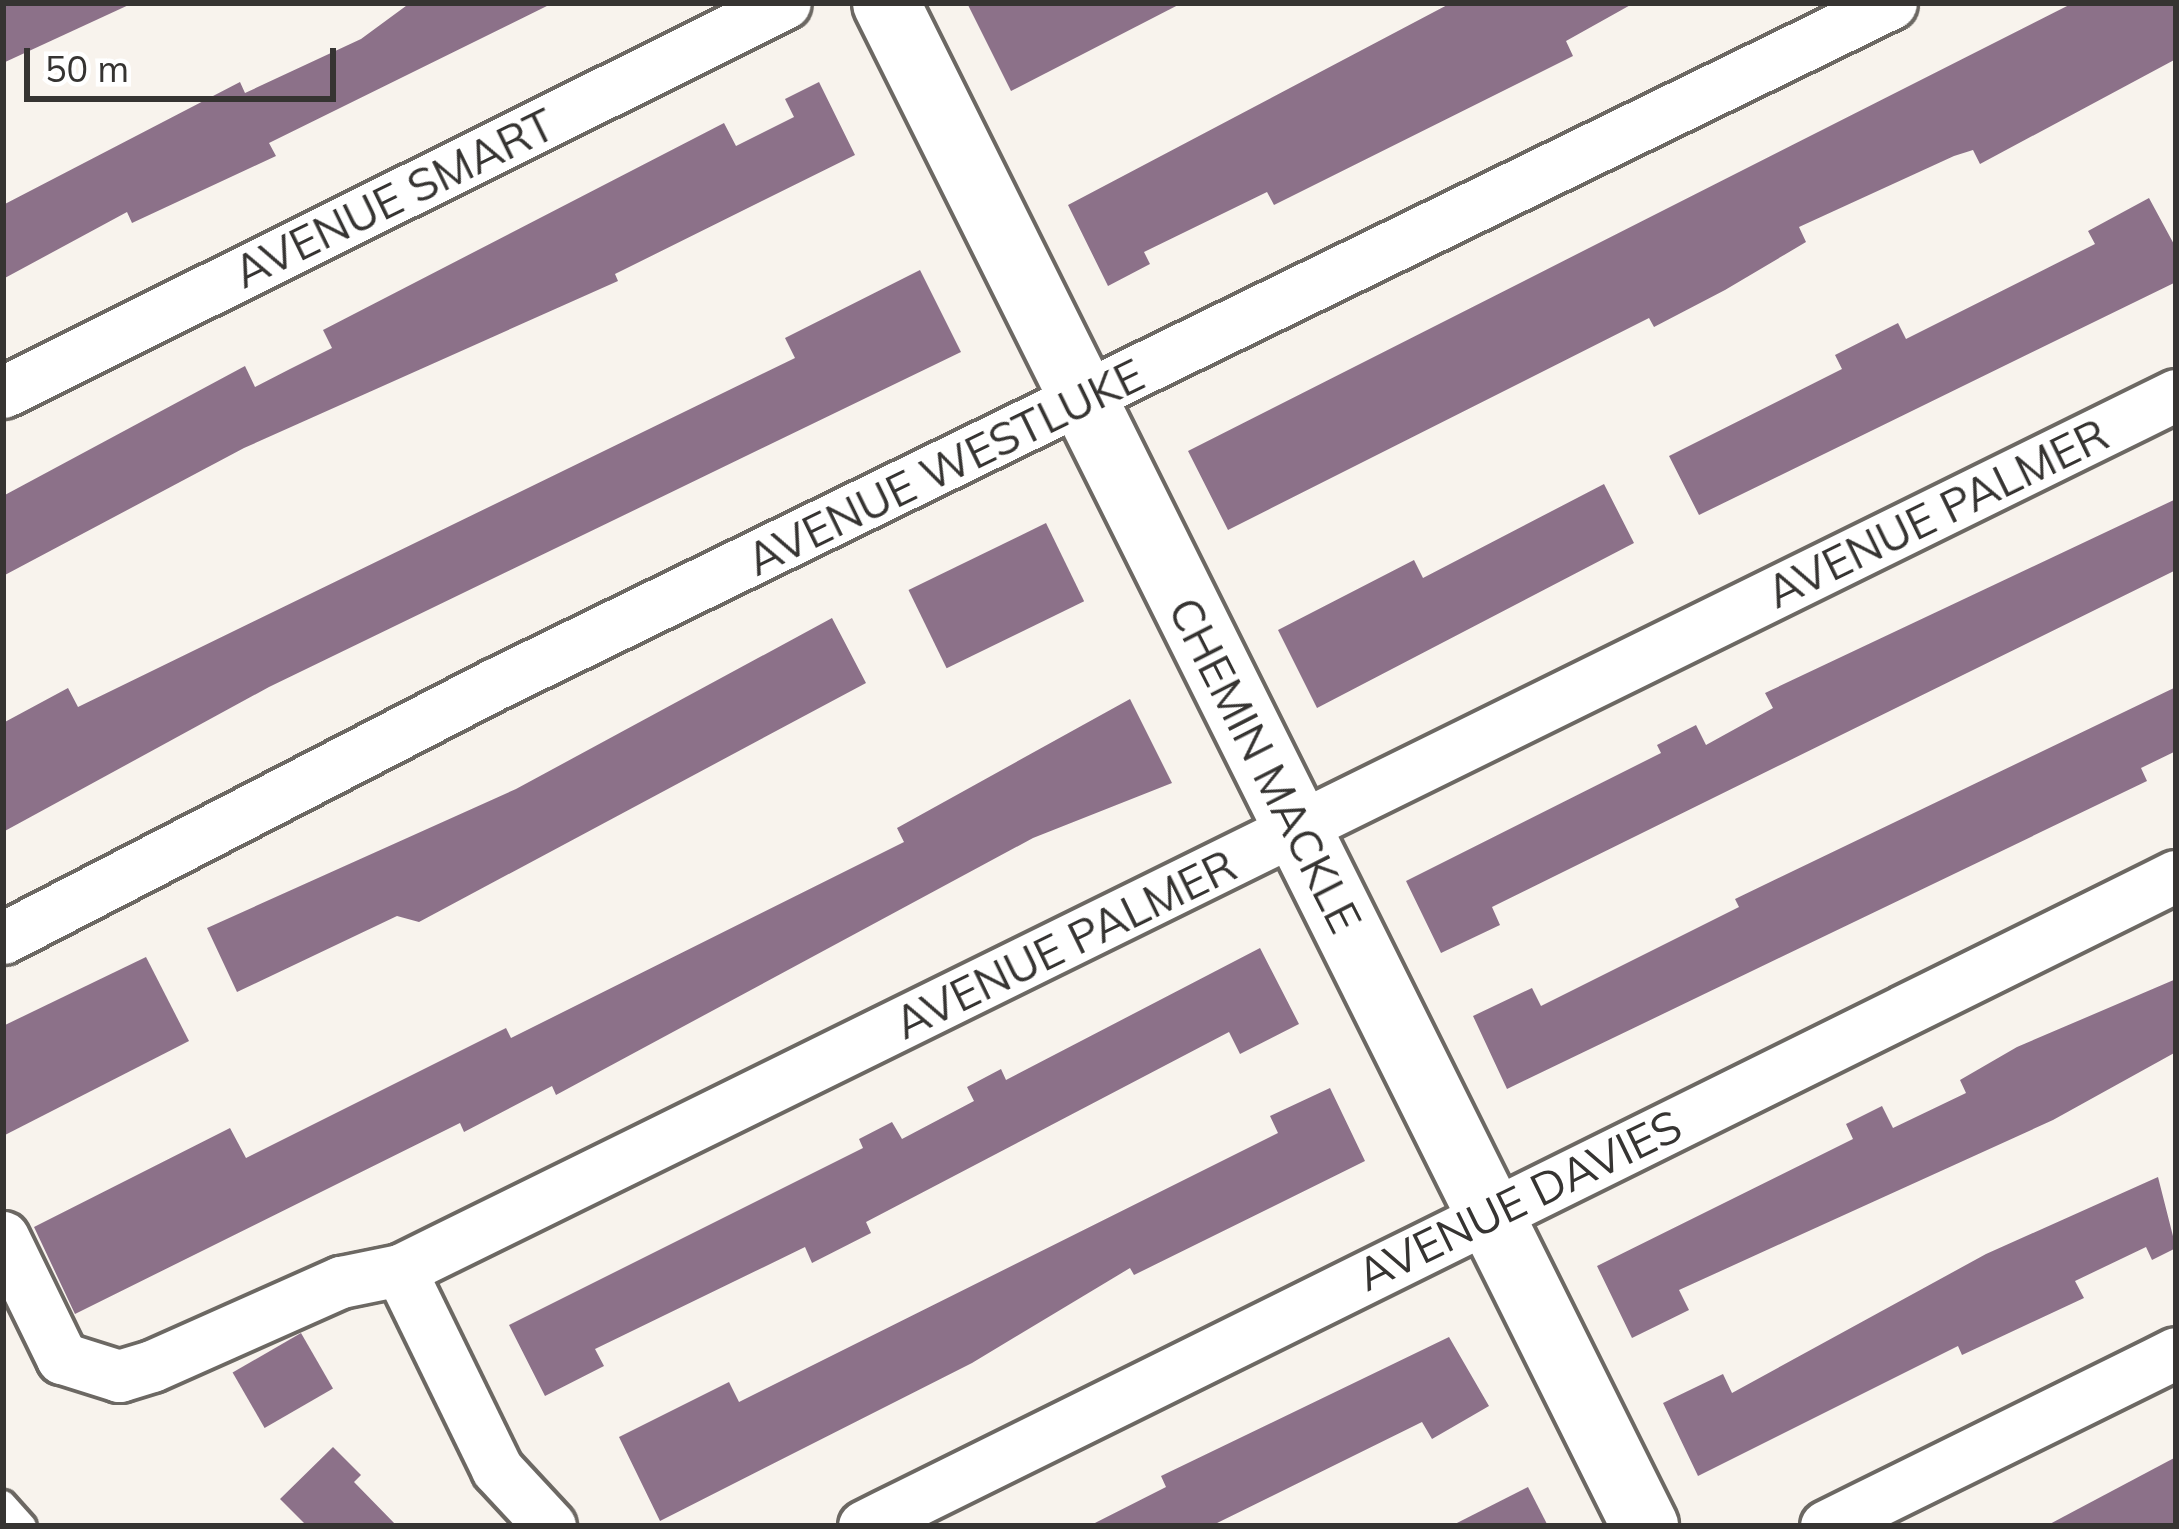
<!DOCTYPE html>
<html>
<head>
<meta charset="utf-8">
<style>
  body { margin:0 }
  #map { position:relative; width:2179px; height:1529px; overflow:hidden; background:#f8f3ed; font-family:Mulish,sans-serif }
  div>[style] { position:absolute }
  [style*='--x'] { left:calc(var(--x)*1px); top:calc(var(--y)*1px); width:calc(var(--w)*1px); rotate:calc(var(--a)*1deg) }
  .building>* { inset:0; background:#8c7189; transform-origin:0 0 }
  .roads { filter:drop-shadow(3px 0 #6c6863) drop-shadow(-3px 0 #6c6863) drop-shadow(0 3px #6c6863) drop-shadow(0 -3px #6c6863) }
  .lane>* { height:24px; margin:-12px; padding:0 12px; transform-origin:12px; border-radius:12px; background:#fff }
  .street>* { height:51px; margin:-25.5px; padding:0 25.5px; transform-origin:25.5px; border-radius:25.5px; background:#fff }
  .secondary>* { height:66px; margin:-33px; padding:0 33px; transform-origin:33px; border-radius:33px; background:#fff }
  span { translate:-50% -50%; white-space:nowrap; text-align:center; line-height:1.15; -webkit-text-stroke:12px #fff; paint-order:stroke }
  .street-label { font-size:45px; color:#363432 }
  .frame { position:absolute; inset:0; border:6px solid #363432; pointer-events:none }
  .scale { position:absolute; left:24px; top:48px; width:312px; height:54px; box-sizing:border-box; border:6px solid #363432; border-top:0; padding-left:15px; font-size:36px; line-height:42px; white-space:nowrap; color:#363432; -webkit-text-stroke:9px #fff; paint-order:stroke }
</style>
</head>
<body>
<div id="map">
  <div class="building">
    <div style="clip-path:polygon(3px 3px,133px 3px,3px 63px)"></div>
    <div style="clip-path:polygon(410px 3px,553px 3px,269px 143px,276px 156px,132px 223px,127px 212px,3px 279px,3px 205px,240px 82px,245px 93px,361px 39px)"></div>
    <div style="clip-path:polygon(967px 3px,1182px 3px,1011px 91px)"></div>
    <div style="clip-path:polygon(1451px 3px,1634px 3px,1566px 41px,1573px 56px,1274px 205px,1267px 192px,1144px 252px,1150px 264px,1108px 286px,1068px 205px)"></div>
    <div style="clip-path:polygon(2073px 3px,2176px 3px,2176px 59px,1980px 164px,1973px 150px,1954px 156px,1799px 227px,1806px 242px,1725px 290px,1654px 327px,1649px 318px,1228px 530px,1188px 451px)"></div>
    <div style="clip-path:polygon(819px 82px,855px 155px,615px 274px,618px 281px,244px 448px,3px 576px,3px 496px,245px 366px,255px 387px,290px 369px,332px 348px,323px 330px,724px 123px,736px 146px,794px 117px,785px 99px)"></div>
    <div style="clip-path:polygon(2149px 198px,2176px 248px,2176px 282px,1699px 515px,1669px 456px,1842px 369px,1835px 355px,1898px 323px,1906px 339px,2095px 244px,2088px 231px)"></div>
    <div style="clip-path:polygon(920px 270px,961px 352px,269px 687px,3px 832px,3px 723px,68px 688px,78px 707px,795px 358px,785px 338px)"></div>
    <div style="clip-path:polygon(1604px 484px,1634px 543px,1317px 708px,1278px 630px,1414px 560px,1423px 578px)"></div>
    <div style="clip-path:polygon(2176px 499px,2176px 570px,1492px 907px,1500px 925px,1441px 953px,1406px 881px,1661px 753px,1657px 745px,1696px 725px,1706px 745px,1773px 708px,1765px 693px)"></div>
    <div style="left:1046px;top:523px;width:87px;height:153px;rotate:64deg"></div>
    <div style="clip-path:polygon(832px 618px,866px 683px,419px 922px,397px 916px,237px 992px,207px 928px,516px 789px)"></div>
    <div style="clip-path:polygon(2176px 687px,2176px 751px,2141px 768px,2147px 781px,1507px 1089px,1473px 1016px,1532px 988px,1541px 1006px,1739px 907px,1735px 899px)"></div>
    <div style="clip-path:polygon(1130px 699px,1172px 783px,1033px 838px,556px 1095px,552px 1086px,464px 1132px,460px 1123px,75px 1314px,34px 1227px,230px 1128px,246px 1158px,506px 1028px,511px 1038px,904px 842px,897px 828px)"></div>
    <div style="clip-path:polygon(1260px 948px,1299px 1024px,1240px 1054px,1229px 1032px,866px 1222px,871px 1233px,812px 1263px,805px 1247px,595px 1349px,604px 1366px,545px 1396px,509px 1325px,863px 1148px,859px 1139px,892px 1122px,902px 1139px,974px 1101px,967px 1087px,1001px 1069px,1006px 1080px)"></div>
    <div style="clip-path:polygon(146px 957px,189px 1041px,3px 1136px,3px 1026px)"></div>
    <div style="clip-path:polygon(2176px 979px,2176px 1052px,2053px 1120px,1679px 1290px,1689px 1310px,1632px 1338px,1597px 1266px,1853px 1139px,1846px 1124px,1882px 1106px,1893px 1128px,1966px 1093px,1960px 1080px,2017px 1047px)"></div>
    <div style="clip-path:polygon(1330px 1088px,1365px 1161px,1134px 1275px,1130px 1268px,972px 1363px,660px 1521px,619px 1437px,729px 1382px,739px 1402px,1278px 1133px,1270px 1116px)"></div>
    <div style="clip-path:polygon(2158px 1177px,2176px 1248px,2152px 1260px,2146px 1247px,2075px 1281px,2084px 1298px,1962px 1355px,1958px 1346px,1698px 1476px,1663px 1403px,1723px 1374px,1732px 1393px,1986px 1254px)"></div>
    <div style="left:301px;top:1333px;width:64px;height:79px;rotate:60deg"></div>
    <div style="clip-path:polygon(1449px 1337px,1489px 1406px,1432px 1439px,1422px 1422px,1211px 1526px,1089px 1526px,1166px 1487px,1161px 1476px)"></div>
    <div style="clip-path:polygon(333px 1447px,361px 1475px,354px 1482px,397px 1526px,307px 1526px,280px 1499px)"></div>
    <div style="clip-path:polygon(2176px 1457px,2176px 1526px,2046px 1526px)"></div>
    <div style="clip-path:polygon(1528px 1487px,1548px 1526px,1451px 1526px)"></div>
  </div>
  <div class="roads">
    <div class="lane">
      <div style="--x:3;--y:1503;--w:31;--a:48"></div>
    </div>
    <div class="street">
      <div style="--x:3;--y:392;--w:873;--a:-26.45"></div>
      <div style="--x:3;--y:938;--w:554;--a:-27.31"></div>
      <div style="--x:495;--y:684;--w:1553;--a:-26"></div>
      <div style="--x:3;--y:1237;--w:135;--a:64"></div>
      <div style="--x:62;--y:1358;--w:60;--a:17.5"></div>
      <div style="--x:119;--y:1376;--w:34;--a:-17"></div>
      <div style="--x:152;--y:1366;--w:207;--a:-24"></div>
      <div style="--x:341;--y:1282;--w:60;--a:-11.5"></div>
      <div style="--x:400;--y:1270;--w:1980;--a:-26.23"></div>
      <div style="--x:400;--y:1270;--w:221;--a:64"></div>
      <div style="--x:497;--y:1469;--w:78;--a:47.1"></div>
      <div style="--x:864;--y:1526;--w:1464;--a:-26.36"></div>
      <div style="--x:1826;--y:1526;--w:390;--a:-26.3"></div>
    </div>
    <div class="secondary">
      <div style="--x:886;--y:3;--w:1702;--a:63.51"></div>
    </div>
  </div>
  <div class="street-label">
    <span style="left:394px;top:198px;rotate:-26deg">AVENUE SMART</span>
    <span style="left:945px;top:467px;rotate:-26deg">AVENUE WESTLUKE</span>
    <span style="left:1937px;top:513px;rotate:-26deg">AVENUE PALMER</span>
    <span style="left:1265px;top:765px;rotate:63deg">CHEMIN MACKLE</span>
    <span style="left:1065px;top:944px;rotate:-26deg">AVENUE PALMER</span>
    <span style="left:1519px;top:1200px;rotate:-26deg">AVENUE DAVIES</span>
  </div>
  <div class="frame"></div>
  <div class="scale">50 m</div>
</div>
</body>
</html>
